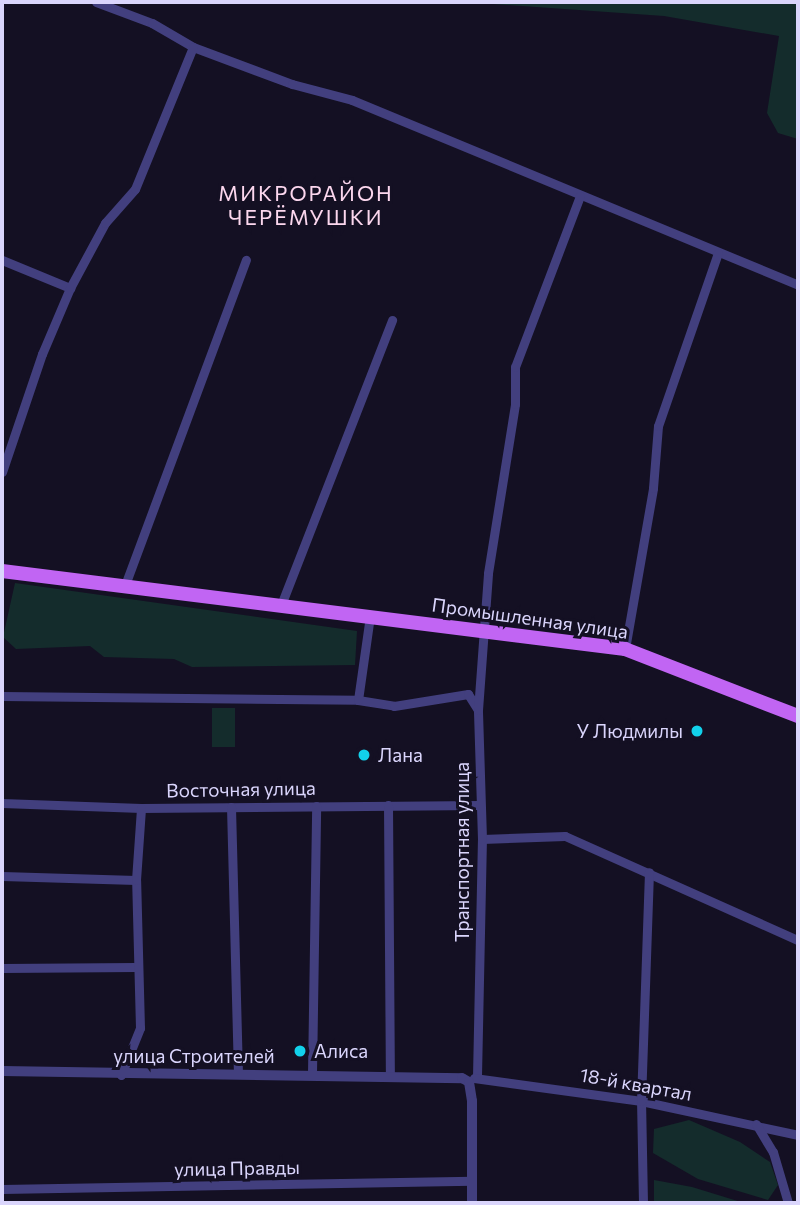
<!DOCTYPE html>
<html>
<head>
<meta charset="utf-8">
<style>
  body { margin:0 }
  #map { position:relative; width:800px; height:1205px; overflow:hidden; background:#141023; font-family:Commissioner,sans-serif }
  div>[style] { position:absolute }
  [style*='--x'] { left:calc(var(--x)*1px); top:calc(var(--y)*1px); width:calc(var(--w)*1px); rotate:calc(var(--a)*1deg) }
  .green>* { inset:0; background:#142c2c; transform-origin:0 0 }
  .minor>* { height:9px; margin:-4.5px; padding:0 4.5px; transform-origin:4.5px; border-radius:4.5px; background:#423f7e }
  .tertiary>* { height:10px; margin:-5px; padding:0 5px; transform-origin:5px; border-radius:5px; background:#423f7e }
  .primary>* { height:14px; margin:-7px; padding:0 7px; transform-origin:7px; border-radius:7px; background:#c165f3 }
  .dots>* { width:19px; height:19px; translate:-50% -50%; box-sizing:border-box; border:4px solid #141023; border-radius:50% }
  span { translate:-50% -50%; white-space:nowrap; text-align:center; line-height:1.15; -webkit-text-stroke:6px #141023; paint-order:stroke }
  .street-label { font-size:19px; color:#dad5fc }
  .poi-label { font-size:19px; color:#dad5fc }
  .right { translate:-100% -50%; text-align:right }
  .left { translate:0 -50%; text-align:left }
  .neighbourhood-label { font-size:21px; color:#fcd7ee; letter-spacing:2px }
  .frame { position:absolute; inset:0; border:4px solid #dad5fc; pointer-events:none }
</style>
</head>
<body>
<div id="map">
  <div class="green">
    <div style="clip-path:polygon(464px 2px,798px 2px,798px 139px,778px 133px,767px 113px,779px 36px,664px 16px)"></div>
    <div style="clip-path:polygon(15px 583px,357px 631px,355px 665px,192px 667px,174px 659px,104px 657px,90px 646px,16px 649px,3px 637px)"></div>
    <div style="left:212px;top:708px;width:23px;height:39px"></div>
    <div style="clip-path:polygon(689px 1120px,740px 1142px,770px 1162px,778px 1185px,768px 1200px,698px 1179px,653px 1153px,654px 1129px)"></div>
    <div style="clip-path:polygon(654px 1180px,692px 1187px,744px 1203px,654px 1203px)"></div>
  </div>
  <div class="minor">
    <div style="--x:96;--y:2;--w:60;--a:20.6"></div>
    <div style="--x:152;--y:23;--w:48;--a:30.3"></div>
    <div style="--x:193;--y:47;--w:106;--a:20.5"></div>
    <div style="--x:292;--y:84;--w:62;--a:14.9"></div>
    <div style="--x:352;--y:100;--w:483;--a:22.5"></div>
    <div style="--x:2;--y:260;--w:74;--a:22.4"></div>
    <div style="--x:2;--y:472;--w:125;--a:-71.3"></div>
    <div style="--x:42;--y:354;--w:72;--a:-67"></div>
    <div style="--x:70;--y:288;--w:74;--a:-61.7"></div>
    <div style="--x:105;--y:223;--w:45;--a:-48.6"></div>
    <div style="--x:135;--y:189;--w:153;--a:-67.8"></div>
    <div style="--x:125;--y:585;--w:347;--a:-69.6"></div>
    <div style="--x:281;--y:605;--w:306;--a:-68.7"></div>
    <div style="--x:625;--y:649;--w:163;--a:-80.1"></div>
    <div style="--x:653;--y:488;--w:62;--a:-85.4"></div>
    <div style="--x:658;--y:426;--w:183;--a:-70.9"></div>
    <div style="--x:2;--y:696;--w:356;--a:0.6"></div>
    <div style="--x:358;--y:700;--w:36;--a:9"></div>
    <div style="--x:394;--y:706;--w:75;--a:-9.2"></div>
    <div style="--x:468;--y:694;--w:19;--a:58"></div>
    <div style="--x:358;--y:700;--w:85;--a:-81.9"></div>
    <div style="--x:2;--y:803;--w:139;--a:2.1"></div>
    <div style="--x:141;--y:808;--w:339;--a:-0.5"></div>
    <div style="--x:388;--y:805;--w:269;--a:89.6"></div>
    <div style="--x:231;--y:807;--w:266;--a:88.5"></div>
    <div style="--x:482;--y:839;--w:83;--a:-2.1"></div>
    <div style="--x:565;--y:836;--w:255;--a:24.1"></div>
    <div style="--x:2;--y:876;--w:134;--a:1.7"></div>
    <div style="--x:2;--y:968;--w:134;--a:-0.4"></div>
    <div style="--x:312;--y:1073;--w:267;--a:-89.1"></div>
    <div style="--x:121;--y:1075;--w:51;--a:-68"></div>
    <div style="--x:140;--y:1028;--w:148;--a:-91.5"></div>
    <div style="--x:136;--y:880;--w:72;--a:-86"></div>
    <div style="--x:477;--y:1076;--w:237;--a:-88.8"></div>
    <div style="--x:482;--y:839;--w:129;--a:-91.8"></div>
    <div style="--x:478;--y:710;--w:137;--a:-85.8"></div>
    <div style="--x:488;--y:573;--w:171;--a:-80.9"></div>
    <div style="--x:515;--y:404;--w:37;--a:-90"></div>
    <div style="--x:515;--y:367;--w:183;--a:-69.2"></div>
    <div style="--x:474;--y:1078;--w:169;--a:7.8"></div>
    <div style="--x:641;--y:1101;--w:161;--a:12.2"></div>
    <div style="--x:756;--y:1124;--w:33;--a:59"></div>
    <div style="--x:773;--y:1152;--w:53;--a:73.6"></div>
    <div style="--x:2;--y:1189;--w:470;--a:-1"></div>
    <div style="--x:643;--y:1203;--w:102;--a:-91.1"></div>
    <div style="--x:641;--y:1101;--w:229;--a:-88"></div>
  </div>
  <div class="tertiary">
    <div style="--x:2;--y:1071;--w:460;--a:0.9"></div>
    <div style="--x:462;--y:1078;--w:8;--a:30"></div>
    <div style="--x:469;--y:1082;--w:19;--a:81"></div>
    <div style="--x:472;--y:1101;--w:102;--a:90"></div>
  </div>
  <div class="primary">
    <div style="--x:2;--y:571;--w:628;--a:7.14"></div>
    <div style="--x:625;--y:649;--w:186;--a:21.2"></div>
  </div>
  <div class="dots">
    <div style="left:697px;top:731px;background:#12d1eb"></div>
    <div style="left:364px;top:755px;background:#12d1eb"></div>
    <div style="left:300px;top:1051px;background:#12d1eb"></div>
  </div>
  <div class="street-label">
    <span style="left:530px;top:618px;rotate:8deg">Промышленная улица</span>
    <span style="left:241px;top:789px;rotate:-1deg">Восточная улица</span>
    <span style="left:462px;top:852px;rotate:-90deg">Транспортная улица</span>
    <span style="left:194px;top:1056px">улица Строителей</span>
    <span style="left:636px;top:1084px;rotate:10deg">18-й квартал</span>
    <span style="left:237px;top:1168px;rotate:-1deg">улица Правды</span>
  </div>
  <div class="poi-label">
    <span class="right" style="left:683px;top:731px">У Людмилы</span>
    <span class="left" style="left:378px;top:755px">Лана</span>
    <span class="left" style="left:314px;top:1051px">Алиса</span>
  </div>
  <div class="neighbourhood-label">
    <span style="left:306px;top:205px">МИКРОРАЙОН<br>ЧЕРЁМУШКИ</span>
  </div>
  <div class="frame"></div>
</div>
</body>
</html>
